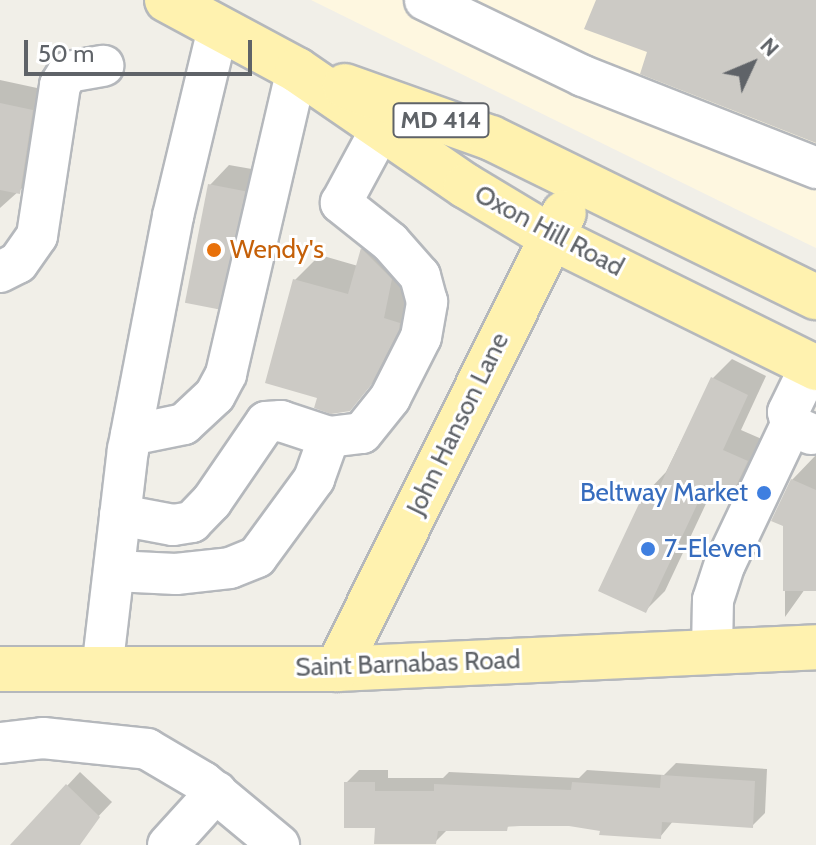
<!DOCTYPE html>
<html>
<head>
<meta charset="utf-8">
<style>
  body { margin:0 }
  #map { position:relative; width:816px; height:845px; overflow:hidden; background:#f1efe8; font-family:Cabin,sans-serif }
  div>[style] { position:absolute }
  [style*='--x'] { left:calc(var(--x)*1px); top:calc(var(--y)*1px); width:calc(var(--w)*1px); rotate:calc(var(--a)*1deg) }
  .commercial>* { inset:0; background:#fef7e0 }
  .shadow>* { inset:0; background:#0003 }
  .building>* { inset:0; background:#cccac5; transform-origin:0 0 }
  .roads { filter:drop-shadow(2px 0 #b5b8bc) drop-shadow(-2px 0 #b5b8bc) drop-shadow(0 2px #b5b8bc) drop-shadow(0 -2px #b5b8bc) }
  .minor>* { height:40px; margin:-20px; padding:0 20px; transform-origin:20px; border-radius:20px; background:#fff }
  .major>* { height:44px; margin:-22px; padding:0 22px; transform-origin:22px; border-radius:22px; background:#fff2af }
  .dots>* { width:22px; height:22px; translate:-50% -50%; box-sizing:border-box; border:4px solid #fff; border-radius:50% }
  span { translate:-50% -50%; white-space:nowrap; text-align:center; line-height:1.15; -webkit-text-stroke:6px #fff; paint-order:stroke }
  .shield-label span { padding:2px 6px; background:#fff; border:2px solid; border-radius:6px; -webkit-text-stroke-width:0 }
  .shield-label { font-size:24px; color:#5f6368; font-weight:700 }
  .street-label { font-size:26px; color:#5f6368 }
  .food-label { font-size:26px; color:#c56008 }
  .left { translate:0 -50%; text-align:left }
  .shop-label { font-size:26px; color:#366cbe }
  .right { translate:-100% -50%; text-align:right }
  .north { position:absolute; left:712px; top:24px; width:80px; height:80px; -webkit-text-stroke:6px #fff; paint-order:stroke; rotate:46deg; font-size:22px; font-weight:700; line-height:32px; text-align:center; color:#5f6368 }
  .north::after { content:''; display:block; margin:auto; width:28px; height:36px; background:#5f6368; clip-path:polygon(50% 0,100% 100%,50% 72%,0 100%) }
  .scale { position:absolute; left:24px; top:40px; width:228px; height:36px; box-sizing:border-box; border:4px solid #5f6368; border-top:0; padding-left:10px; font-size:24px; line-height:28px; white-space:nowrap; color:#5f6368; -webkit-text-stroke:6px #fff; paint-order:stroke }
</style>
</head>
<body>
<div id="map">
  <div class="commercial">
    <div style="clip-path:polygon(311px 0,816px 0,816px 248px,754px 218px)"></div>
  </div>
  <div class="shadow">
    <div style="clip-path:polygon(0 80px,51px 91px,39px 173px,0 208px)"></div>
    <div style="clip-path:polygon(229px 165px,264px 171px,236px 289px,216px 309px,210px 185px)"></div>
    <div style="clip-path:polygon(387px 225px,424px 298px,395px 358px,349px 409px,320px 396px,295px 280px,320px 255px,358px 266px,362px 249px)"></div>
    <div style="clip-path:polygon(732px 359px,766px 376px,741px 430px,766px 441px,748px 481px,728px 501px,711px 493px,665px 591px,645px 611px,600px 590px,647px 492px,666px 472px,712px 379px)"></div>
    <div style="clip-path:polygon(816px 455px,816px 589px,805px 589px,785px 617px,785px 525px,792px 480px)"></div>
    <div style="clip-path:polygon(676px 763px,767px 769px,765px 813px,752px 826px,674px 820px,660px 837px,569px 824px,448px 829px,435px 842px,377px 826px,346px 783px,359px 770px,388px 770px,388px 778px,443px 778px,449px 772px,579px 778px,587px 770px,664px 775px)"></div>
    <div style="clip-path:polygon(80px 772px,112px 802px,71px 845px,12px 845px)"></div>
  </div>
  <div class="building">
    <div style="clip-path:polygon(596px 0,816px 0,816px 143px,640px 74px,647px 52px,584px 29px)"></div>
    <div style="clip-path:polygon(0 103px,33px 110px,20px 194px,0 190px)"></div>
    <div style="left:208px;top:184px;width:38px;height:121px;rotate:11deg"></div>
    <div style="clip-path:polygon(361px 248px,392px 279px,384px 318px,400px 323px,399px 330px,371px 385px,350px 411px,331px 414px,314px 408px,317px 398px,265px 383px,293px 279px,348px 294px)"></div>
    <div style="clip-path:polygon(711px 377px,748px 395px,723px 450px,748px 461px,728px 503px,703px 492px,646px 613px,598px 591px,645px 491px,655px 496px)"></div>
    <div style="clip-path:polygon(791px 479px,816px 490px,816px 591px,783px 591px,783px 526px,771px 521px)"></div>
    <div style="clip-path:polygon(661px 775px,755px 781px,753px 828px,662px 822px,661px 839px,599px 835px,600px 831px,569px 826px,508px 826px,507px 831px,438px 831px,436px 844px,374px 844px,375px 828px,344px 828px,344px 782px,375px 782px,375px 791px,434px 791px,434px 784px,571px 790px,572px 782px,660px 788px)"></div>
    <div style="clip-path:polygon(66px 784px,100px 817px,80px 845px,10px 845px)"></div>
  </div>
  <div class="roads">
    <div class="minor">
      <div style="--x:425;--y:0;--w:175;--a:25.7"></div>
      <div style="--x:583;--y:76;--w:251;--a:21.5"></div>
      <div style="--x:0;--y:272;--w:20;--a:-27"></div>
      <div style="--x:18;--y:263;--w:33;--a:-55"></div>
      <div style="--x:37;--y:236;--w:153;--a:-81.3"></div>
      <div style="--x:60;--y:85;--w:15;--a:-58"></div>
      <div style="--x:68;--y:72;--w:36;--a:-10"></div>
      <div style="--x:811;--y:434;--w:22;--a:-156"></div>
      <div style="--x:791;--y:425;--w:13;--a:-103"></div>
      <div style="--x:788;--y:412;--w:52;--a:-63.9"></div>
      <div style="--x:131;--y:435;--w:54;--a:-11.7"></div>
      <div style="--x:184;--y:424;--w:42;--a:-43.1"></div>
      <div style="--x:215;--y:395;--w:24;--a:-62"></div>
      <div style="--x:226;--y:374;--w:312;--a:-76.9"></div>
      <div style="--x:329;--y:437;--w:33;--a:-7"></div>
      <div style="--x:362;--y:433;--w:45;--a:-51.3"></div>
      <div style="--x:390;--y:398;--w:68;--a:-63.1"></div>
      <div style="--x:421;--y:337;--w:36;--a:-80"></div>
      <div style="--x:427;--y:302;--w:27;--a:-105"></div>
      <div style="--x:420;--y:276;--w:45;--a:-131.4"></div>
      <div style="--x:390;--y:242;--w:63;--a:-141.5"></div>
      <div style="--x:341;--y:203;--w:84;--a:-61.6"></div>
      <div style="--x:114;--y:571;--w:62;--a:2.8"></div>
      <div style="--x:176;--y:574;--w:54;--a:-6.3"></div>
      <div style="--x:230;--y:568;--w:29;--a:-22"></div>
      <div style="--x:257;--y:557;--w:97;--a:-53.8"></div>
      <div style="--x:314;--y:479;--w:45;--a:-70.3"></div>
      <div style="--x:329;--y:437;--w:51;--a:-161.6"></div>
      <div style="--x:281;--y:421;--w:15;--a:176"></div>
      <div style="--x:266;--y:422;--w:96;--a:124.4"></div>
      <div style="--x:212;--y:501;--w:29;--a:134"></div>
      <div style="--x:192;--y:522;--w:19;--a:171"></div>
      <div style="--x:173;--y:525;--w:54;--a:-169.3"></div>
      <div style="--x:712;--y:651;--w:51;--a:-88.9"></div>
      <div style="--x:713;--y:600;--w:38;--a:-72"></div>
      <div style="--x:725;--y:564;--w:154;--a:-64.6"></div>
      <div style="--x:102;--y:670;--w:222;--a:-83.3"></div>
      <div style="--x:128;--y:450;--w:238;--a:-79.1"></div>
      <div style="--x:173;--y:216;--w:193;--a:-76.5"></div>
      <div style="--x:0;--y:743;--w:43;--a:-6.6"></div>
      <div style="--x:43;--y:738;--w:105;--a:6"></div>
      <div style="--x:147;--y:749;--w:65;--a:30.5"></div>
      <div style="--x:203;--y:782;--w:99;--a:39.7"></div>
      <div style="--x:168;--y:845;--w:72;--a:-47.8"></div>
    </div>
    <div class="major">
      <div style="--x:167;--y:0;--w:148;--a:28.3"></div>
      <div style="--x:297;--y:70;--w:205;--a:34.5"></div>
      <div style="--x:466;--y:186;--w:99;--a:31"></div>
      <div style="--x:551;--y:237;--w:296;--a:26.3"></div>
      <div style="--x:345;--y:86;--w:155;--a:19.6"></div>
      <div style="--x:491;--y:138;--w:362;--a:26.1"></div>
      <div style="--x:0;--y:669;--w:337;--a:0"></div>
      <div style="--x:337;--y:669;--w:480;--a:-2.6"></div>
      <div style="--x:337;--y:669;--w:509;--a:-63.54"></div>
    </div>
  </div>
  <div class="dots">
    <div style="left:214px;top:250px;background:#e8710a"></div>
    <div style="left:764px;top:493px;background:#3f7fe0"></div>
    <div style="left:648px;top:549px;background:#3f7fe0"></div>
  </div>
  <div class="shield-label">
    <span style="left:441px;top:120px">MD 414</span>
  </div>
  <div class="street-label">
    <span style="left:549px;top:231px;rotate:28deg">Oxon Hill Road</span>
    <span style="left:458px;top:424px;rotate:-64deg">John Hanson Lane</span>
    <span style="left:408px;top:664px;rotate:-2deg">Saint Barnabas Road</span>
  </div>
  <div class="food-label">
    <span class="left" style="left:230px;top:250px">Wendy's</span>
  </div>
  <div class="shop-label">
    <span class="right" style="left:748px;top:493px">Beltway Market</span>
    <span class="left" style="left:664px;top:549px">7-Eleven</span>
  </div>
  <div class="north">N</div>
  <div class="scale">50 m</div>
</div>
</body>
</html>
